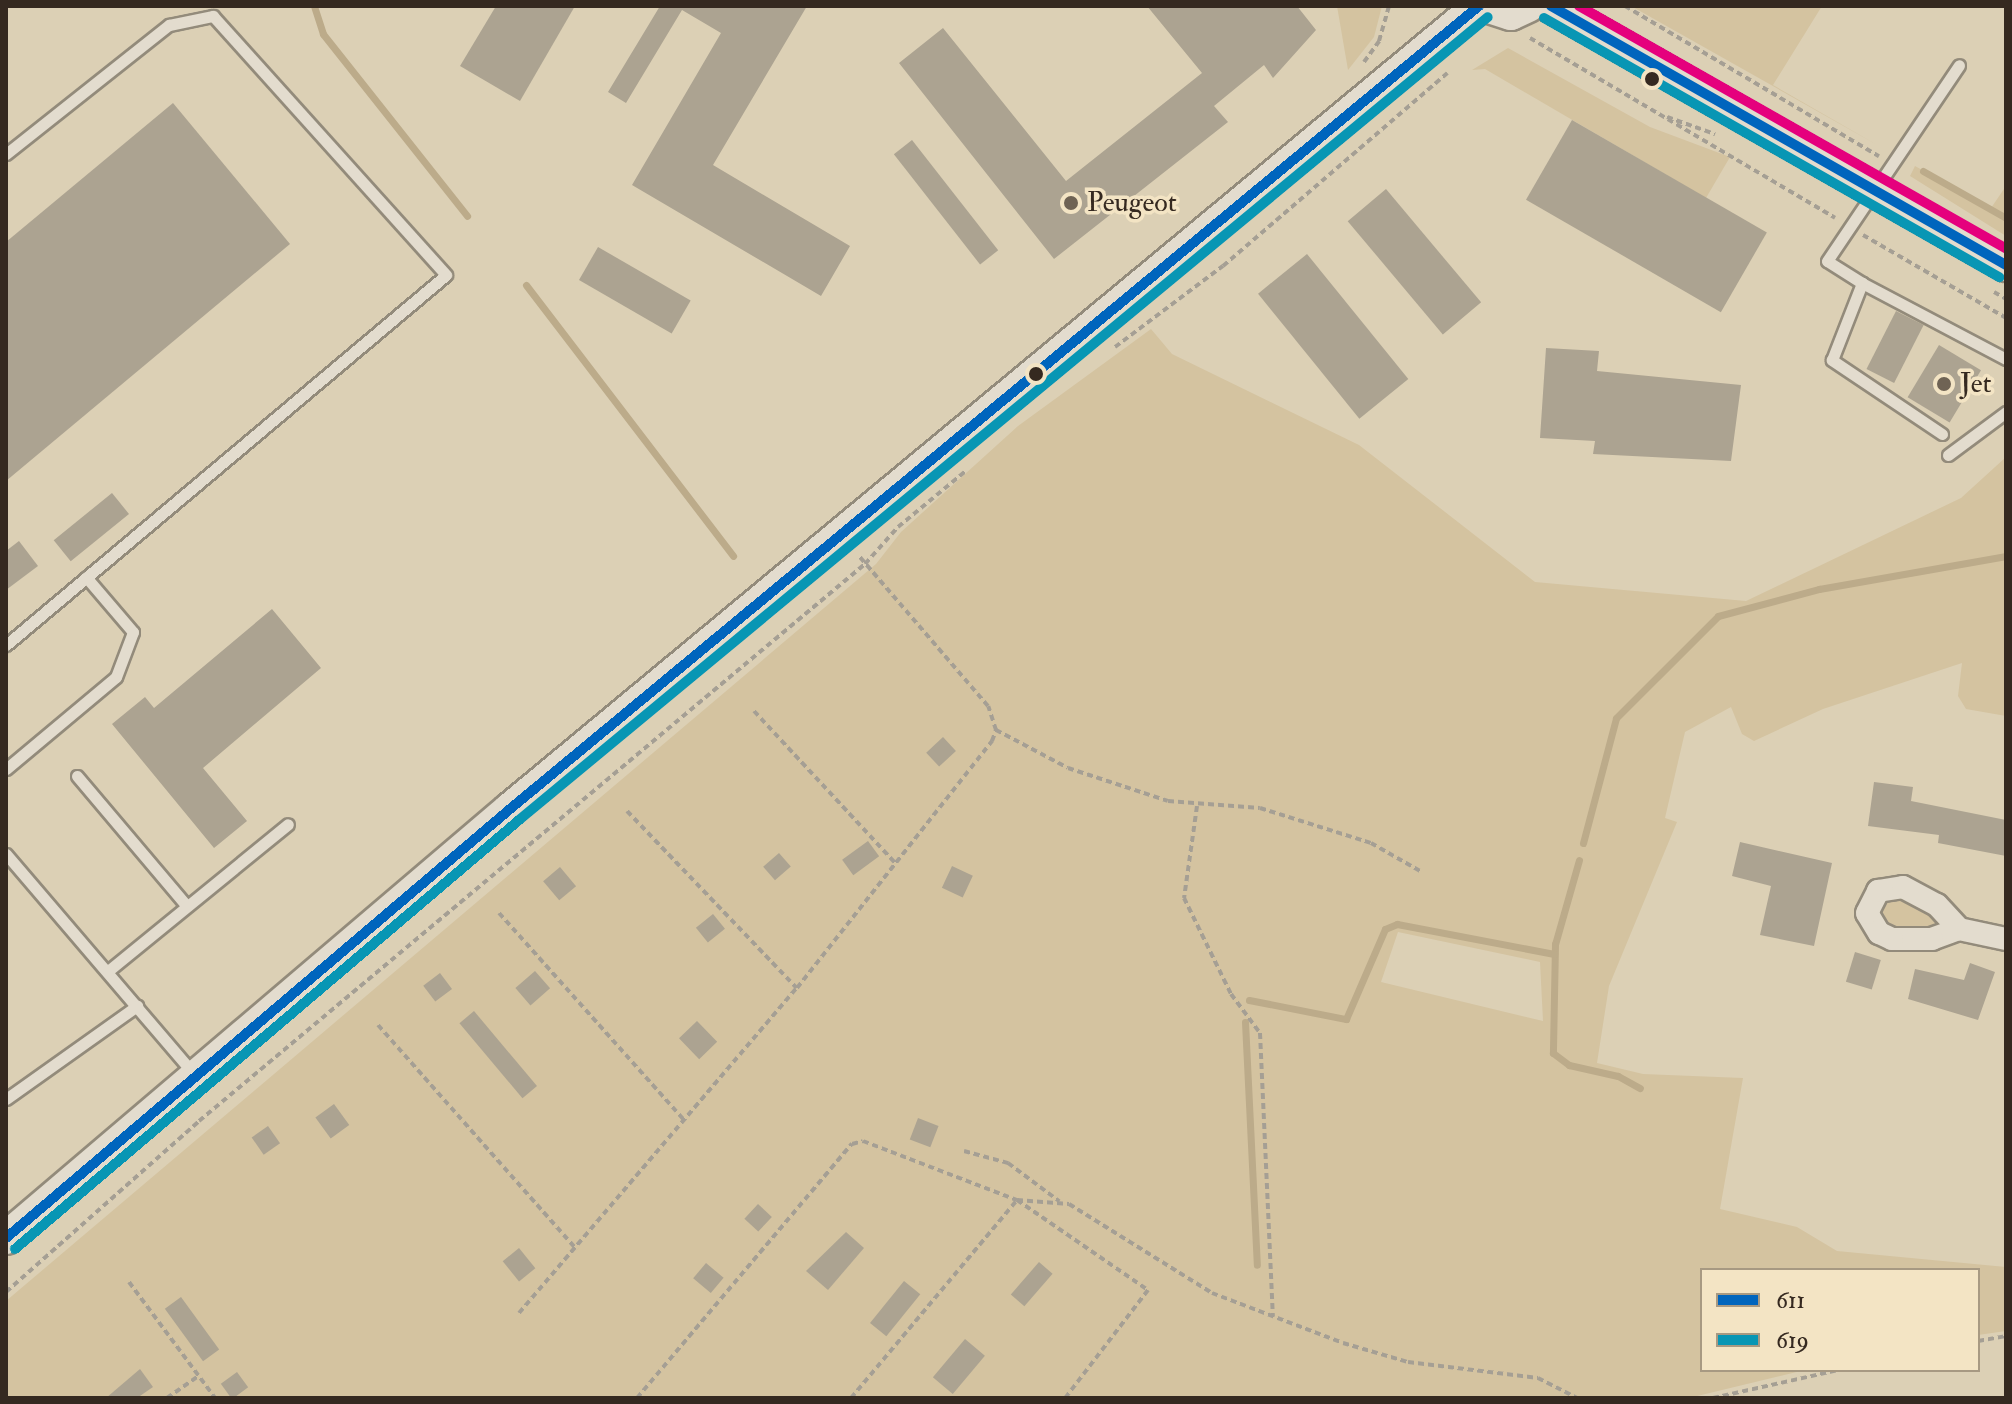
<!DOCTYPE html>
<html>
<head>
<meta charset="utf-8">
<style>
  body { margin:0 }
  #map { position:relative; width:2012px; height:1404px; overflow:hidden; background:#dcd0b5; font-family:"IM FELL Double Pica",serif }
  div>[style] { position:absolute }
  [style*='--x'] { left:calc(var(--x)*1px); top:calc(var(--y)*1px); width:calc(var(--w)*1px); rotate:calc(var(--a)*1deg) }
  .green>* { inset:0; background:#d4c3a0 }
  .stream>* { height:7px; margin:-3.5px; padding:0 3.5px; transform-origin:3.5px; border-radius:3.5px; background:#bcab8a }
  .building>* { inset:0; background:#aca391; transform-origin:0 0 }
  .path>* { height:4px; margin-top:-2px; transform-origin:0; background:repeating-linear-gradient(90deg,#a59f94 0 6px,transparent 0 10px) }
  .roads { filter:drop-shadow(2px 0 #938b7b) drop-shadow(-2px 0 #938b7b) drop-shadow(0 2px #938b7b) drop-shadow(0 -2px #938b7b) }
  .service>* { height:11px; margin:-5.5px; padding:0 5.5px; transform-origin:5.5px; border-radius:5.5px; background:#e3dcce }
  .minor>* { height:22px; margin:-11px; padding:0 11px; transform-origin:11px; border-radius:11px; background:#e3dcce }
  .secondary>* { height:32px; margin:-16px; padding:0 16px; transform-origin:16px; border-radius:16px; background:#e3dcce }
  .bus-1>* { height:10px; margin:-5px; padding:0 5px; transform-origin:5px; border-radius:5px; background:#0065bd }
  .bus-2>* { height:10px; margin:-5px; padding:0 5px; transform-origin:5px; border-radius:5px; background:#0896b4 }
  .bus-3>* { height:10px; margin:-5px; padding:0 5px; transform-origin:5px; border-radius:5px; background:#e5007d }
  .dots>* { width:22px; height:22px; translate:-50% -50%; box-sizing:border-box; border:4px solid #f3e4c4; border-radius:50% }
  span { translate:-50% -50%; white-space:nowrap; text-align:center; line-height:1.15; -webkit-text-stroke:7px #f3e4c4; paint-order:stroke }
  .poi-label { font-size:28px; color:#352920 }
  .left { translate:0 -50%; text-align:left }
  .frame { position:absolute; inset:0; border:8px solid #352920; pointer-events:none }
  .legend { position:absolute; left:1700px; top:1268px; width:280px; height:104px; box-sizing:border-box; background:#f3e4c4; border:2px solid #a79982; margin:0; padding:10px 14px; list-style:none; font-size:24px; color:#352920 }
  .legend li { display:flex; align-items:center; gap:16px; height:40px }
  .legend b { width:40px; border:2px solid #a79982 }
</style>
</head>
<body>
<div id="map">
  <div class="green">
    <div style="clip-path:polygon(1337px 6px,1382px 6px,1374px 37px,1348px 70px)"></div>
    <div style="clip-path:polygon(1631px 6px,1822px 6px,1773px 85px,1879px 146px)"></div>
    <div style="clip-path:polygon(1508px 48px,1650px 127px,1730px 157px,1706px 198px,1485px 69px,1472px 70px)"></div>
    <div style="clip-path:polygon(1915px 166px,1991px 208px,2006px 186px,2006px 236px,1910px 176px)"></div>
    <div style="clip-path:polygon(evenodd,1151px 329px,1172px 354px,1359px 445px,1535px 582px,1746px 601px,1961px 498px,2006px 457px,2006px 716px,1966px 709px,1958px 696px,1962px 663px,1823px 709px,1754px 741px,1742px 734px,1731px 707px,1685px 732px,1665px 818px,1677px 822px,1609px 986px,1597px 1063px,1643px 1074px,1743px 1078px,1720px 1209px,1797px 1227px,1837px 1251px,2006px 1267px,2006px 1331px,1978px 1335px,1978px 1270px,1702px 1270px,1702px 1370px,1805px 1370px,1689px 1398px,6px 1398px,6px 1301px,876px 564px,901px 532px,1018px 426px,1151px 329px,1398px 932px,1540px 962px,1543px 1021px,1381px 982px,1398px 932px)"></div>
    <div style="clip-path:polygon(1903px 895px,1945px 923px,1930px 930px,1886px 926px,1878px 912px,1885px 899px)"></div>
  </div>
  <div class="stream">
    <div style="--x:314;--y:6;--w:29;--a:72"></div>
    <div style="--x:323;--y:34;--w:232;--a:51.6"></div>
    <div style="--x:1923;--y:171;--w:95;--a:29.5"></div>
    <div style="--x:526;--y:285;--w:341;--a:52.6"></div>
    <div style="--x:1583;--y:843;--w:129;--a:-75.2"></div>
    <div style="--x:1616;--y:718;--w:144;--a:-45"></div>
    <div style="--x:1718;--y:616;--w:105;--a:-15"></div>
    <div style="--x:1819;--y:589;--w:190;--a:-10"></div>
    <div style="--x:1579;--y:860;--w:87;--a:105.9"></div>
    <div style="--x:1555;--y:944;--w:109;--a:91.1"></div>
    <div style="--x:1553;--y:1053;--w:20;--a:37"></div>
    <div style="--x:1569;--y:1065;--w:50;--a:12.7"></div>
    <div style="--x:1618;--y:1076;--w:25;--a:29"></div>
    <div style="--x:1249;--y:1000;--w:99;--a:11.1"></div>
    <div style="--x:1346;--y:1019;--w:98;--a:-66.6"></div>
    <div style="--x:1385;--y:929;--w:13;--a:-23"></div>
    <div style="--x:1397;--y:924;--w:160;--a:10.8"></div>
    <div style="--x:1245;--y:1022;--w:243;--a:87.2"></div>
  </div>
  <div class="building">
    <div style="clip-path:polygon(496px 6px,575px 6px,520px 101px,460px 66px)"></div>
    <div style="clip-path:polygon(660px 6px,807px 6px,713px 165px,850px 246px,821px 296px,632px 185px,721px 33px,682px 10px,626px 103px,608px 92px)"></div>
    <div style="clip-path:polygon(1147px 6px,1297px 6px,1316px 30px,1273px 78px,1264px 65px,1214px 106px,1228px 122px,1054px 259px,899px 63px,943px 28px,1066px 181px,1202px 73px)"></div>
    <div style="clip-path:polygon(173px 103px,290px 244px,6px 481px,6px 242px)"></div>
    <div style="left:1572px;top:120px;width:225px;height:92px;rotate:30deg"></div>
    <div style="left:912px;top:140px;width:140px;height:23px;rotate:52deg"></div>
    <div style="left:1386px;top:189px;width:148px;height:50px;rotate:50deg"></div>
    <div style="left:598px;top:247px;width:107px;height:38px;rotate:30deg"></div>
    <div style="left:1307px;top:254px;width:161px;height:63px;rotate:51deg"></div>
    <div style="left:1896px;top:311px;width:31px;height:65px;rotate:27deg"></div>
    <div style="left:1939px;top:345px;width:49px;height:61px;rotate:31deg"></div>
    <div style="clip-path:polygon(1546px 348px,1599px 351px,1597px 371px,1741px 385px,1731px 461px,1593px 454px,1595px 441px,1540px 438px)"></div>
    <div style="left:112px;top:493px;width:27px;height:75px;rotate:51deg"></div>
    <div style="clip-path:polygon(19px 541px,38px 566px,6px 590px,6px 551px)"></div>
    <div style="clip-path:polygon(272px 609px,321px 668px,203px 768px,247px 821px,214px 848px,112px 724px,145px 697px,154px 708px)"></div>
    <div style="left:943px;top:737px;width:19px;height:23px;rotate:47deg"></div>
    <div style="clip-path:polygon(1874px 782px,1913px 787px,1911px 801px,2006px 820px,2006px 856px,1938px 843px,1939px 835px,1868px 826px)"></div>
    <div style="left:868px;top:841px;width:19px;height:32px;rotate:54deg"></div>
    <div style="clip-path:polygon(1740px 842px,1832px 863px,1814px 946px,1760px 935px,1771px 886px,1732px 876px)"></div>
    <div style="left:779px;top:853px;width:18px;height:21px;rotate:49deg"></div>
    <div style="left:952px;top:866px;width:23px;height:24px;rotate:25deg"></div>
    <div style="left:560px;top:867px;width:25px;height:22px;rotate:50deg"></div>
    <div style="left:713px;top:914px;width:19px;height:22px;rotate:51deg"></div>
    <div style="left:1855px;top:952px;width:27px;height:31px;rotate:17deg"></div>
    <div style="clip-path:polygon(1970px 963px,1995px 972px,1978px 1020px,1908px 999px,1915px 969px,1964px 980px)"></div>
    <div style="left:535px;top:971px;width:23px;height:26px;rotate:49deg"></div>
    <div style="left:440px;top:973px;width:20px;height:21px;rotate:53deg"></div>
    <div style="left:474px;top:1011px;width:98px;height:19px;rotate:50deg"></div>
    <div style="left:697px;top:1021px;width:29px;height:25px;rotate:46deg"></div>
    <div style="left:334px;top:1104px;width:26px;height:23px;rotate:54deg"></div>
    <div style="left:918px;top:1118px;width:22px;height:23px;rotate:21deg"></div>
    <div style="left:268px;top:1126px;width:21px;height:20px;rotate:55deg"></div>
    <div style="left:758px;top:1204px;width:19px;height:20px;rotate:43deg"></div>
    <div style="clip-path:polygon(846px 1232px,864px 1248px,828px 1290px,806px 1271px)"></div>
    <div style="left:519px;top:1248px;width:26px;height:21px;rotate:51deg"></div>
    <div style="left:1039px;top:1262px;width:18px;height:43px;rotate:41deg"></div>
    <div style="left:706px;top:1263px;width:23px;height:20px;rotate:40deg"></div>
    <div style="left:904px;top:1281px;width:21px;height:54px;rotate:39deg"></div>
    <div style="left:181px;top:1297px;width:65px;height:20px;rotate:54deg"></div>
    <div style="left:965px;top:1339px;width:26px;height:50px;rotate:40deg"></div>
    <div style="clip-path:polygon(140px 1369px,153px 1387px,137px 1398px,106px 1398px)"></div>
    <div style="left:237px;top:1372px;width:19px;height:20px;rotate:54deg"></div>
  </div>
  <div class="path">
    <div style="--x:1625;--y:6;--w:295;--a:30.6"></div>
    <div style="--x:1530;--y:38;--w:354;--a:30.5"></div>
    <div style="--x:1364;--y:62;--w:26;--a:-54"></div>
    <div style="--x:1379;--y:41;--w:36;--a:-74"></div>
    <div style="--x:1667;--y:117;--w:51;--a:19.5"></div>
    <div style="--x:1863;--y:235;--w:165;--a:30.1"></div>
    <div style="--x:1994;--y:292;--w:14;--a:30"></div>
    <div style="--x:1115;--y:347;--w:135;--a:-36.9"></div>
    <div style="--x:1223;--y:266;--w:296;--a:-40.7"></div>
    <div style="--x:754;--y:711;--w:209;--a:47.1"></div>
    <div style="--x:996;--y:730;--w:81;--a:27.8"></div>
    <div style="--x:1068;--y:768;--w:105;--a:18.3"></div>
    <div style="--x:1168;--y:801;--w:92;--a:4.4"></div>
    <div style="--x:1260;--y:808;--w:116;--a:17.5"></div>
    <div style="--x:1371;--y:843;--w:59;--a:29.6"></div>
    <div style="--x:1197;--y:806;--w:93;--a:98"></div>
    <div style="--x:1184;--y:898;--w:107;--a:63.9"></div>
    <div style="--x:1231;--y:994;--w:49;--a:53.4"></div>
    <div style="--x:1260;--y:1033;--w:284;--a:87.4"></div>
    <div style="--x:627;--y:811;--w:245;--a:46.2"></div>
    <div style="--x:499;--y:913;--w:278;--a:48.2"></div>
    <div style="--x:378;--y:1025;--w:300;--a:48.5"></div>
    <div style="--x:964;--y:1151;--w:46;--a:15.3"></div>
    <div style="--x:1008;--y:1163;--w:64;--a:36.7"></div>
    <div style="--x:129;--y:1282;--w:144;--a:53.4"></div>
    <div style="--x:6;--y:1292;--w:258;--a:-41.5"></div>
    <div style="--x:199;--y:1121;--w:868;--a:-39.91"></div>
    <div style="--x:865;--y:564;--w:50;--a:-48.3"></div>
    <div style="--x:898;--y:527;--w:89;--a:-39.6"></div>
    <div style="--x:519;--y:1313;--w:428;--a:-49.5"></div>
    <div style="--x:797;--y:988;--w:315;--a:-51.7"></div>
    <div style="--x:992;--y:741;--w:12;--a:-70"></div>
    <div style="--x:996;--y:730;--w:25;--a:-108"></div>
    <div style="--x:988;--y:706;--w:198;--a:-130.7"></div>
    <div style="--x:1978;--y:1341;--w:28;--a:-10"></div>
    <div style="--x:167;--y:1398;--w:39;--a:-35"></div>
    <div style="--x:637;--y:1398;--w:333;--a:-49.8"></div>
    <div style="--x:852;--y:1144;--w:11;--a:-15"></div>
    <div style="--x:863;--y:1141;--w:165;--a:21"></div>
    <div style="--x:1017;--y:1200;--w:52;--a:4.4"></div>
    <div style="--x:1069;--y:1204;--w:168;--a:31.9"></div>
    <div style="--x:1212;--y:1293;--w:140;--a:20.9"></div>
    <div style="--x:1343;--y:1343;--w:68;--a:16.3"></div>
    <div style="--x:1408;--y:1362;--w:131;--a:7"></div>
    <div style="--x:1538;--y:1378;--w:44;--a:27.1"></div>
    <div style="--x:851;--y:1398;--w:258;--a:-50"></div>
    <div style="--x:1017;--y:1200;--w:159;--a:34.5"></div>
    <div style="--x:1148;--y:1290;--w:136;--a:127.5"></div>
    <div style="--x:1713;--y:1398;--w:128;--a:-12.6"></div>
  </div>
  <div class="roads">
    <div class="service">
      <div style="--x:6;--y:154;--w:208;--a:-38.4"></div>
      <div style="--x:169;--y:25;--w:45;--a:-11.6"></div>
      <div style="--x:213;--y:16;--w:348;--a:48"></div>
      <div style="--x:446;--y:275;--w:575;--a:139.94"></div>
      <div style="--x:1862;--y:283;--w:163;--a:27.8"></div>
      <div style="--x:1942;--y:434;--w:133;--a:-146.1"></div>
      <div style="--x:1832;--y:360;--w:83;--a:-68.7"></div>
      <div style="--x:1862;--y:283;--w:41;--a:-147.8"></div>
      <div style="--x:1827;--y:261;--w:236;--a:-56"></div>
      <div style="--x:1948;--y:455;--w:72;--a:-36.6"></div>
      <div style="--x:6;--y:769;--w:143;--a:-39.9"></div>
      <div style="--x:116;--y:677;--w:48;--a:-69.3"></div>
      <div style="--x:133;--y:632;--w:72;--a:-130.5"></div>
      <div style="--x:77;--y:776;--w:170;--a:49.8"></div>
      <div style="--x:6;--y:854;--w:291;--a:49.5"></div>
      <div style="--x:108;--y:971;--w:232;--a:-39.2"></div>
      <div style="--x:6;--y:1099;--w:161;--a:-35.4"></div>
    </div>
    <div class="minor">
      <div style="--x:1959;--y:929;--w:29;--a:160"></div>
      <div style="--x:1932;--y:939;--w:40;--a:180"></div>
      <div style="--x:1892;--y:939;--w:14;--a:-155"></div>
      <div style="--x:1879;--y:933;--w:23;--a:-121"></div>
      <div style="--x:1867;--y:913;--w:25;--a:-63"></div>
      <div style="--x:1878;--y:891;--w:25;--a:-9"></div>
      <div style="--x:1903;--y:887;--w:38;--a:28"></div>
      <div style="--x:1937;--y:905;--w:33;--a:47"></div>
      <div style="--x:1959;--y:929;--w:48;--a:12"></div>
    </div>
    <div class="secondary">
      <div style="--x:1486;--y:6;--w:26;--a:18"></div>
      <div style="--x:1511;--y:14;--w:19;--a:-25"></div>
      <div style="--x:1551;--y:6;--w:524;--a:29.65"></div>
      <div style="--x:6;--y:1238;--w:662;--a:-40.4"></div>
      <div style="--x:510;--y:809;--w:1258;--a:-39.65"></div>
    </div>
  </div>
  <div class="bus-1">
    <div style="--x:1551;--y:6;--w:524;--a:29.65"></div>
    <div style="--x:6;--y:1238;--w:662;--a:-40.4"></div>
    <div style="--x:510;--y:809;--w:1258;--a:-39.65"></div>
  </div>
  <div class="bus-2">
    <div style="--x:1544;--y:18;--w:524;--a:29.65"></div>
    <div style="--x:15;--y:1249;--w:662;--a:-40.4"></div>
    <div style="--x:519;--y:820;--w:1258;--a:-39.65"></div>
  </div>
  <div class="bus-3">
    <div style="--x:1579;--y:6;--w:491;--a:29.6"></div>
  </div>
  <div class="dots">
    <div style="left:1652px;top:79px;background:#352920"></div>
    <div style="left:1071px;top:203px;background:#6f6354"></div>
    <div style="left:1036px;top:374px;background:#352920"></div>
    <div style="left:1944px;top:384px;background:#6f6354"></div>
  </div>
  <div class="poi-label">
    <span class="left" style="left:1087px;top:203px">Peugeot</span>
    <span class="left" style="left:1960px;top:384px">Jet</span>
  </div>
  <div class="frame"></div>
  <ul class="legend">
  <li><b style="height:10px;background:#0065bd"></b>611</li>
  <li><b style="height:10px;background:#0896b4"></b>619</li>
  </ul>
</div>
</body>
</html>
